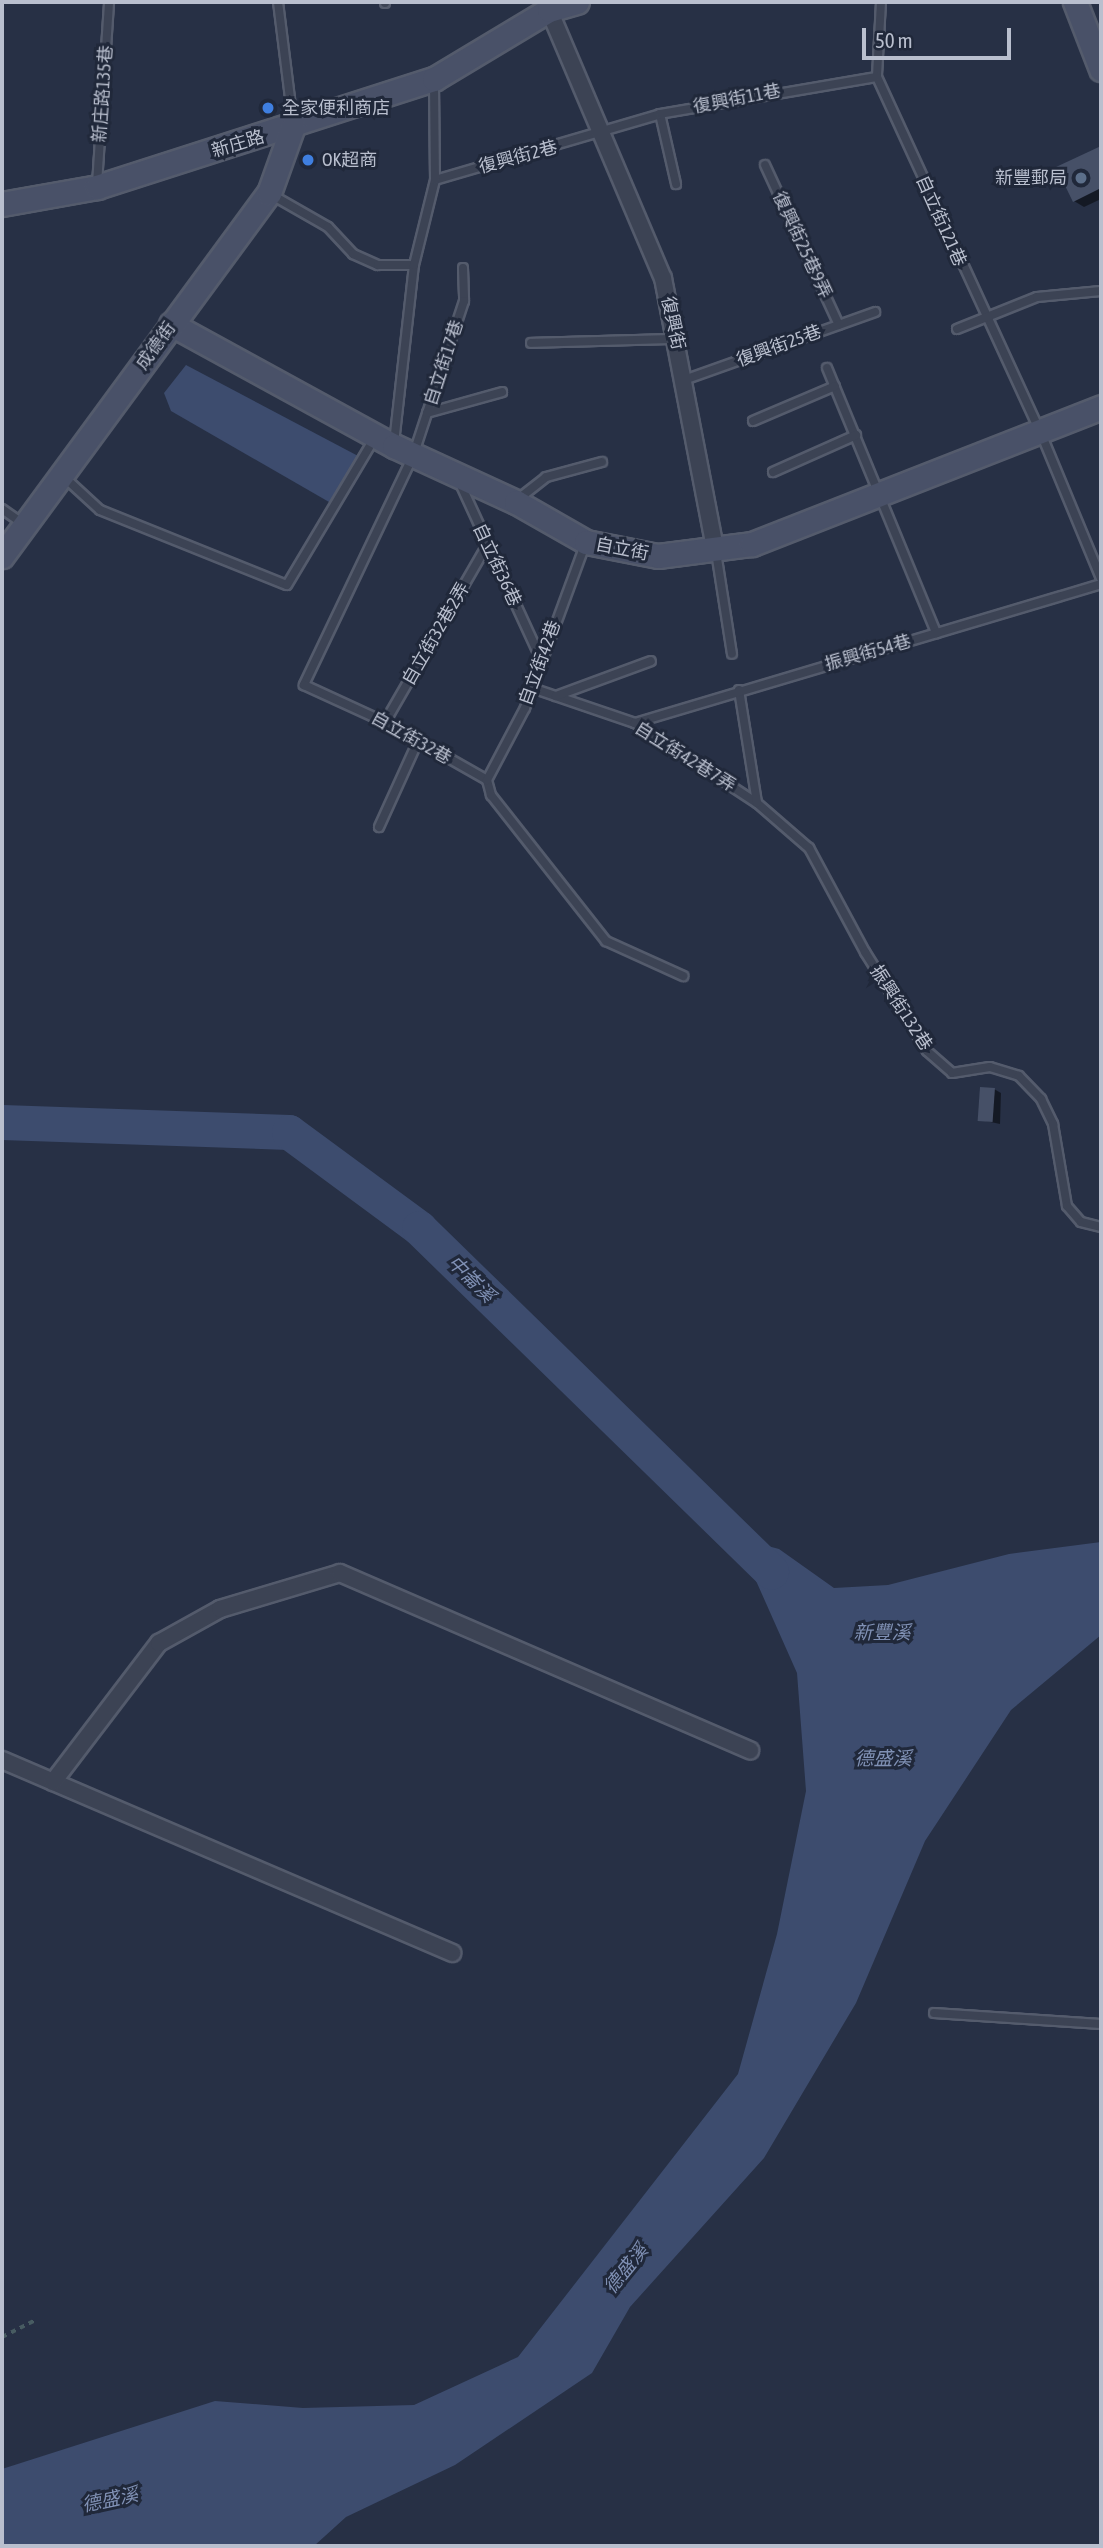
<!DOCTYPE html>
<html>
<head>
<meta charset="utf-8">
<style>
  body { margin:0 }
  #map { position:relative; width:1103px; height:2548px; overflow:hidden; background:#273045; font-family:"Asap Condensed","Noto Sans TC",sans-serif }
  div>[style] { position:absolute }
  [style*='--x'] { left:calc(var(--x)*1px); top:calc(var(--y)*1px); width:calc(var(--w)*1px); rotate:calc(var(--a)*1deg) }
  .water>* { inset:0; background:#3d4c6e }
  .shadow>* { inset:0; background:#0007 }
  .river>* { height:35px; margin:-17.5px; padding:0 17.5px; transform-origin:17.5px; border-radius:17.5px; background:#3d4c6e }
  .building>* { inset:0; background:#465067; transform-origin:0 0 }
  .path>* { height:3.5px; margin-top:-1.75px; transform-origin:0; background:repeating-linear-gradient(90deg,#485c62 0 5px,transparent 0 10px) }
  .roads { filter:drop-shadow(2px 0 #545b6c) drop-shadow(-2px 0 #545b6c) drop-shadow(0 2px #545b6c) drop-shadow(0 -2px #545b6c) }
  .lane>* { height:8px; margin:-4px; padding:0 4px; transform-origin:4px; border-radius:4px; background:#3c4354 }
  .street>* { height:16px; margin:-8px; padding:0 8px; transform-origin:8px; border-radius:8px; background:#3c4354 }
  .secondary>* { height:23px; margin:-11.5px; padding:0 11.5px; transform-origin:11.5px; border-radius:11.5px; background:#495168 }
  .dots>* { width:19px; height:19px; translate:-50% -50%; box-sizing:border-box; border:4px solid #20283a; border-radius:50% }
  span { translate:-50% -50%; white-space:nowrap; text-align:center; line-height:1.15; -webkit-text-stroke:6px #20283a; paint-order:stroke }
  .street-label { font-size:18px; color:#b9bfce }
  .poi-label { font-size:18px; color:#b9bfce }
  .left { translate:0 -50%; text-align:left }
  .right { translate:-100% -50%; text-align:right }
  .water-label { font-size:19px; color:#8091b5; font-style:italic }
  .frame { position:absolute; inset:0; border:4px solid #b9bfce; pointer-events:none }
  .scale { position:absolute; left:862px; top:28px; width:149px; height:32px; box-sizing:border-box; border:4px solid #b9bfce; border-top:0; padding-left:9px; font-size:21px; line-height:24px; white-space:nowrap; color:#b9bfce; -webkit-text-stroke:5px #20283a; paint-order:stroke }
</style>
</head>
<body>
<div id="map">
  <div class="water">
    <div style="clip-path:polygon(186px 365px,360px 457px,336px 506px,171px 411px,164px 393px)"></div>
    <div style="clip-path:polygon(737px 1538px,779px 1549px,834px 1588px,888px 1585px,1009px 1554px,1101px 1542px,1101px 1635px,1011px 1710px,925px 1841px,856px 2003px,764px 2158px,630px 2307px,592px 2373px,455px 2465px,346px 2517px,314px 2546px,2px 2546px,2px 2469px,215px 2401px,303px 2408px,414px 2405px,518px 2357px,738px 2074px,777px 1934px,806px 1791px,797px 1673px)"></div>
  </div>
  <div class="shadow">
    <div style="clip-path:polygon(1101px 148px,1101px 199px,1084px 207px,1074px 201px,1059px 168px)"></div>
    <div style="clip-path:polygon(994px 1089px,1001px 1093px,1000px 1124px,981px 1120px)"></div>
  </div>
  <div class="river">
    <div style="--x:2;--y:1122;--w:287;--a:2"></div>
    <div style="--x:289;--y:1132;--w:162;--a:36.4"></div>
    <div style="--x:419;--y:1228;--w:492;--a:44.3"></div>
  </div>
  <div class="building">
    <div style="clip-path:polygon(1101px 146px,1101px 188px,1073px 202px,1056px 167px)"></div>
    <div style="left:980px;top:1087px;width:15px;height:34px;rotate:4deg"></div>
  </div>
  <div class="path">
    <div style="--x:2;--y:2337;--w:37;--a:-27"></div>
  </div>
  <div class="roads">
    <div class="lane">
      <div style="--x:278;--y:2;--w:122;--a:82.9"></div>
      <div style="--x:385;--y:2;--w:1;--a:90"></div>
      <div style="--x:881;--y:2;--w:75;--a:93.1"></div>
      <div style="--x:877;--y:77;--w:390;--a:65.3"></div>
      <div style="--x:1040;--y:431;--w:159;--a:67.5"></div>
      <div style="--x:660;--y:114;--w:72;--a:77.1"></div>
      <div style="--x:765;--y:165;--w:176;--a:65.2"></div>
      <div style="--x:435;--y:180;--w:234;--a:-16.3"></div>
      <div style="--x:660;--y:114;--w:220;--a:-9.7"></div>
      <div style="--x:97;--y:184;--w:182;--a:-86.2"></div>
      <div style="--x:272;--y:195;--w:64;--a:29.7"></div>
      <div style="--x:328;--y:227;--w:37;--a:47"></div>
      <div style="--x:353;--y:254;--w:27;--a:24"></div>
      <div style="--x:378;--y:265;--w:36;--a:0"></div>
      <div style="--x:463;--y:268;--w:33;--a:88"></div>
      <div style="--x:464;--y:301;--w:163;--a:108.2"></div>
      <div style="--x:413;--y:456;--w:254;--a:115.5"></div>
      <div style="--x:304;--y:685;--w:89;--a:24.6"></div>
      <div style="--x:385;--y:722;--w:117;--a:29.6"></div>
      <div style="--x:487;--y:780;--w:16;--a:75"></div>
      <div style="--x:491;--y:795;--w:186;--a:51.8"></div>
      <div style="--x:606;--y:941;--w:85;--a:24.4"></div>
      <div style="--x:957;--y:329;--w:86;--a:-21.8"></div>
      <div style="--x:1037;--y:297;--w:64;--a:-5.4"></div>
      <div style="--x:531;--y:343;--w:145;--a:-1.6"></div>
      <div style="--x:827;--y:368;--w:287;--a:67.6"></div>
      <div style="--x:684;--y:380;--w:203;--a:-19.6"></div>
      <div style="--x:427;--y:413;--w:78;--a:-15.6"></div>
      <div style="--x:753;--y:421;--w:89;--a:-23.1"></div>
      <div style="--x:394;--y:443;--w:179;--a:-83.6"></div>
      <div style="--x:414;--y:265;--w:88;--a:-76.1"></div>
      <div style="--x:435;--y:180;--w:98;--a:-90.6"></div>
      <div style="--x:773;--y:472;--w:91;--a:-24"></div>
      <div style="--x:63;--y:476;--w:50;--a:42.6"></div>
      <div style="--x:100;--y:510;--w:201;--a:21.9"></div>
      <div style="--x:287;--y:585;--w:170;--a:-59.2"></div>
      <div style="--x:459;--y:481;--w:194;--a:65.3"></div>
      <div style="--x:517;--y:500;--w:37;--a:-38"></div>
      <div style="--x:546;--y:477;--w:58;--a:-15"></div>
      <div style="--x:2;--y:509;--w:24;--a:35"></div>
      <div style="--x:716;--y:552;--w:103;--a:81.1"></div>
      <div style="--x:532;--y:688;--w:109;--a:18.8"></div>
      <div style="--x:635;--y:723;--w:146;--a:33.3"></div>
      <div style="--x:757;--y:803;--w:69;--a:40.9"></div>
      <div style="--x:809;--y:848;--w:118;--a:61.7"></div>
      <div style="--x:865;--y:952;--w:117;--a:57.9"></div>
      <div style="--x:927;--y:1051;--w:33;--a:41"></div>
      <div style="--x:952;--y:1073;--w:38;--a:-9"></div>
      <div style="--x:990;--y:1067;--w:30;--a:17"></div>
      <div style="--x:1019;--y:1076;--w:32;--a:46"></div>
      <div style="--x:1041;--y:1099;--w:28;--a:64"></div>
      <div style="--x:1053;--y:1124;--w:83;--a:80.3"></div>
      <div style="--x:1067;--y:1206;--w:21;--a:49"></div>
      <div style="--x:1081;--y:1222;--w:21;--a:14"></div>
      <div style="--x:739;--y:690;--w:114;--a:80.9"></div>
      <div style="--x:556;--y:696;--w:101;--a:-20.2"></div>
      <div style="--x:385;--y:722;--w:204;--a:-60"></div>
      <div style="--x:635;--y:723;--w:486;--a:-16.6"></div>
      <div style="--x:487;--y:780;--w:81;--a:-62.2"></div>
      <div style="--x:525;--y:708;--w:174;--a:-69.8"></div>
      <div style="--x:379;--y:827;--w:94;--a:-65.6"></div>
      <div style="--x:934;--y:2013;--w:167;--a:3.8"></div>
    </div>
    <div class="street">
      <div style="--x:549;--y:10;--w:291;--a:67"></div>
      <div style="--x:663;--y:278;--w:279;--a:79.1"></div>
      <div style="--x:2;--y:1760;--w:490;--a:23.2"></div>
      <div style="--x:53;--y:1782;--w:175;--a:-52.7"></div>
      <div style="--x:159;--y:1643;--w:70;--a:-29.1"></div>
      <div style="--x:220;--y:1609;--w:125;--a:-16.7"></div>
      <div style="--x:340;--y:1573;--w:447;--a:23.4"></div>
    </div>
    <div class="secondary">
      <div style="--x:1075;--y:2;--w:72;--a:68.8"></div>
      <div style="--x:2;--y:204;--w:97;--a:-10.1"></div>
      <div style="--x:97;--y:187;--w:354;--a:-17.8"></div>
      <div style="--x:434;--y:79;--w:134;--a:-31"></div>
      <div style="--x:549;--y:10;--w:29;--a:-16"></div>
      <div style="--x:171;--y:324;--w:254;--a:28.7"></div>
      <div style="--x:394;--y:446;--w:134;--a:24.7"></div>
      <div style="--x:516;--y:502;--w:81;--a:29.7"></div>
      <div style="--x:586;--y:542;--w:73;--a:11"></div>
      <div style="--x:658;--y:556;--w:95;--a:-7.3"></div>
      <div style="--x:752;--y:544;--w:375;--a:-21.4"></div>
      <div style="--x:2;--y:556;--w:451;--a:-53.7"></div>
      <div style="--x:269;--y:193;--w:71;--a:-70.3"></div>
    </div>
  </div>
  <div class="dots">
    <div style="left:268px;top:108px;background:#3f7fe0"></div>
    <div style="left:308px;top:160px;background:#3f7fe0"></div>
    <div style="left:1081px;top:178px;background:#5c6f8a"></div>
  </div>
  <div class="street-label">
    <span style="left:103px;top:94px;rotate:-86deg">新庄路135巷</span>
    <span style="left:737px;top:99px;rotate:-11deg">復興街11巷</span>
    <span style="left:238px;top:144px;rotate:-17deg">新庄路</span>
    <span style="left:518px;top:157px;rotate:-15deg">復興街2巷</span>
    <span style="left:941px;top:221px;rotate:66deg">自立街121巷</span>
    <span style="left:802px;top:245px;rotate:65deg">復興街25巷9弄</span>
    <span style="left:673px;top:323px;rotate:78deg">復興街</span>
    <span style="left:156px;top:346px;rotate:-54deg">成德街</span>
    <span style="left:779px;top:346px;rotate:-20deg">復興街25巷</span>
    <span style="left:444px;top:363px;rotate:-72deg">自立街17巷</span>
    <span style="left:622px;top:549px;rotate:11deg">自立街</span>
    <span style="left:497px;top:565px;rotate:65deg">自立街36巷</span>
    <span style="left:436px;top:634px;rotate:-60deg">自立街32巷2弄</span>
    <span style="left:868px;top:653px;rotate:-16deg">振興街54巷</span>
    <span style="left:540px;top:663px;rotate:-70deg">自立街42巷</span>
    <span style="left:411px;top:738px;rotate:29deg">自立街32巷</span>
    <span style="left:685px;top:757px;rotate:32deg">自立街42巷7弄</span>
    <span style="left:901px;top:1008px;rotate:57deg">振興街132巷</span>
  </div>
  <div class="poi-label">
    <span class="left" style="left:282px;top:108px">全家便利商店</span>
    <span class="left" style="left:322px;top:160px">OK超商</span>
    <span class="right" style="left:1067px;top:178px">新豐郵局</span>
  </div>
  <div class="water-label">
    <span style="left:471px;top:1279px;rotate:45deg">中崙溪</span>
    <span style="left:882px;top:1633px">新豐溪</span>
    <span style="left:883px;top:1759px">德盛溪</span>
    <span style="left:626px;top:2269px;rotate:-51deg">德盛溪</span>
    <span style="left:110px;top:2500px;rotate:-12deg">德盛溪</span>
  </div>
  <div class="frame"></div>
  <div class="scale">50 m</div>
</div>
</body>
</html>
